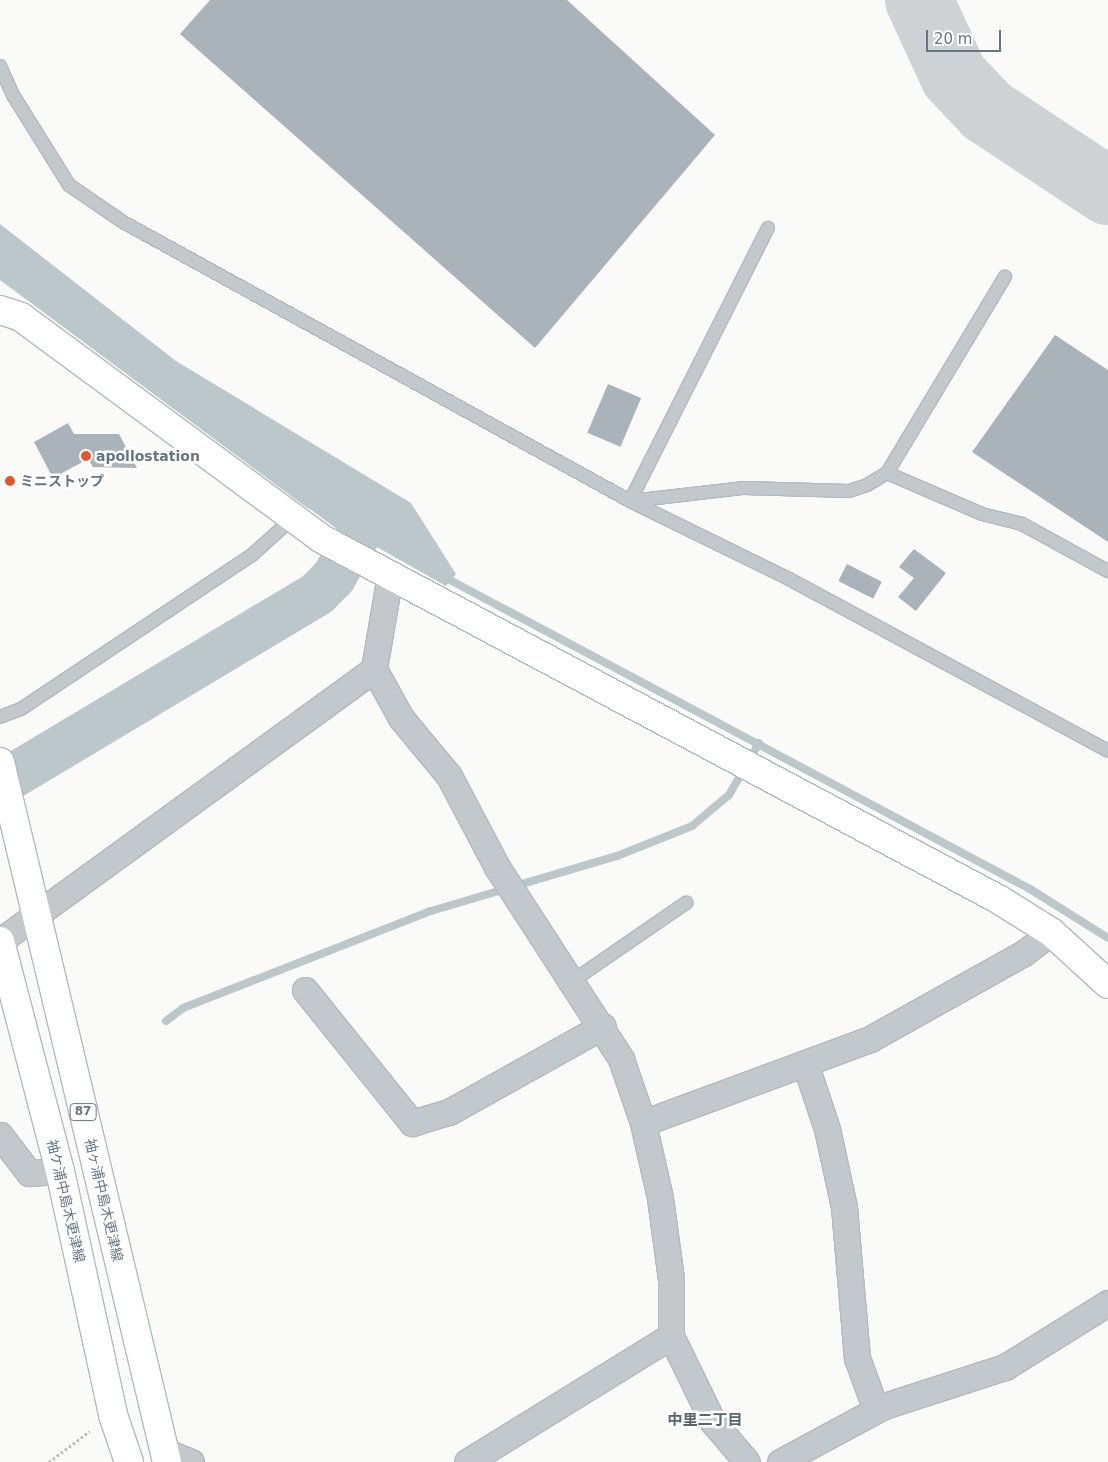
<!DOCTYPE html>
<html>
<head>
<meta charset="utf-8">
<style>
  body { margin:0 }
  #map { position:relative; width:1108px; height:1462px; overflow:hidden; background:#fafaf8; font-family:"DejaVu Sans","Noto Sans JP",sans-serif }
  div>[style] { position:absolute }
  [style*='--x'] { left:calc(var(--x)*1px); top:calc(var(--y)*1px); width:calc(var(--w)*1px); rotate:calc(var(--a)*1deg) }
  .water>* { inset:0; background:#bbc7cb }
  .stream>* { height:8px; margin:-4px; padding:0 4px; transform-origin:4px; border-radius:4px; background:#bbc7cb }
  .river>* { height:45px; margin:-22.5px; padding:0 22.5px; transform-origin:22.5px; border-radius:22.5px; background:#bbc7cb }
  .taxiway>* { height:68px; margin:-34px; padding:0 34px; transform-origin:34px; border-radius:34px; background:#ced2d4 }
  .building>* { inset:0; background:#aab3b9; transform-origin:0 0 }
  .path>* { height:3px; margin-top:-1.5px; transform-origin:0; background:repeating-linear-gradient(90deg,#bbbfc2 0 2.5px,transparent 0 5px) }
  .roads { filter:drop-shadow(1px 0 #b3babf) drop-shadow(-1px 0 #b3babf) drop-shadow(0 1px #b3babf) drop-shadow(0 -1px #b3babf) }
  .lane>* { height:12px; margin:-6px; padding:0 6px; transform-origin:6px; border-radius:6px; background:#c3c8cc }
  .street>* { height:25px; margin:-12.5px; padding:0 12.5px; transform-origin:12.5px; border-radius:12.5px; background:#c3c8cc }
  .secondary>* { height:28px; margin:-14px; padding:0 14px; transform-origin:14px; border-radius:14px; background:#fff }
  .primary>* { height:28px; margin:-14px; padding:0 14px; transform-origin:14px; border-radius:14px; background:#fff }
  .dots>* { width:14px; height:14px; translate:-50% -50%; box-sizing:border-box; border:2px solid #fff; border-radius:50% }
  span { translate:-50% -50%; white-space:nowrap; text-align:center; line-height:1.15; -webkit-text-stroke:5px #fff; paint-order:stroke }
  .shield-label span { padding:1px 4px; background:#fff; border:1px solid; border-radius:4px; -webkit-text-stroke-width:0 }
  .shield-label { font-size:12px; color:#657683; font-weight:700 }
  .poi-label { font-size:14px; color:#657683; font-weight:700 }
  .left { translate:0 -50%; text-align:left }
  .street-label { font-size:14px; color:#657683 }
  .neighbourhood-label { font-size:15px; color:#57646e; font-weight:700 }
  .scale { position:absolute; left:926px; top:30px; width:75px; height:22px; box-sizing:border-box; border:2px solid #657683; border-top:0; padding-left:6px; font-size:15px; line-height:18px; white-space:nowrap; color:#657683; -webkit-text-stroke:4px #fff; paint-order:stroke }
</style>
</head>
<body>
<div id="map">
  <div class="water">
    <div style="clip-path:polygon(0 224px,176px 361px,411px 503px,456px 574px,446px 586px,306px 507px,0 280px)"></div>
  </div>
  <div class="stream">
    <div style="--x:450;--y:580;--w:657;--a:28.05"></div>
    <div style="--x:1030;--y:889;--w:92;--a:32.1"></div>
    <div style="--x:166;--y:1021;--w:21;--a:-37"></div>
    <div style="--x:183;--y:1008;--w:266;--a:-21.4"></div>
    <div style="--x:431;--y:911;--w:194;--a:-16.5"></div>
    <div style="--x:617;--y:856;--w:81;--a:-21.8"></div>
    <div style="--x:692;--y:826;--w:48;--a:-40"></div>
    <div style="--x:729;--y:795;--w:60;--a:-60"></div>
  </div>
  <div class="river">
    <div style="--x:0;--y:783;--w:370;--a:-30.9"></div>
    <div style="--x:317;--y:593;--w:23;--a:-45"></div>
    <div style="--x:333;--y:577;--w:64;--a:-59.8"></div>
    <div style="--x:365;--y:522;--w:46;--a:-142.9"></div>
  </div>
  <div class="taxiway">
    <div style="--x:919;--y:0;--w:84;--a:65.3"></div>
    <div style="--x:954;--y:76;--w:48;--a:46.7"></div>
    <div style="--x:987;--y:111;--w:145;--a:33.5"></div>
  </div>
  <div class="building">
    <div style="clip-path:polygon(210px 0,567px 0,715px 135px,535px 348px,180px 34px)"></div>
    <div style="clip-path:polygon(1055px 335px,1108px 370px,1108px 542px,972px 452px)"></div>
    <div style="left:608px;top:384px;width:36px;height:53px;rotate:23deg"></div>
    <div style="clip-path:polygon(68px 423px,74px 434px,119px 434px,137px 468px,93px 467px,88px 459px,53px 478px,34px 442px)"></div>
    <div style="clip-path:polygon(914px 549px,946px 573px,916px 611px,898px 597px,914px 578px,899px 567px)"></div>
    <div style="left:847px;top:564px;width:39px;height:19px;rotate:27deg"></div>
  </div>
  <div class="path">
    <div style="--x:49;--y:1462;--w:51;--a:-37.1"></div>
  </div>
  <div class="roads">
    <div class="lane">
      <div style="--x:0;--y:66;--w:32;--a:66"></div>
      <div style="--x:13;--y:95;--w:106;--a:58.1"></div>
      <div style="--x:69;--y:185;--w:65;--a:34.4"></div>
      <div style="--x:123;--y:222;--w:579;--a:28.82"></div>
      <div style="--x:630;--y:501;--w:177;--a:26.1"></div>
      <div style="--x:789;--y:579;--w:362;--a:28.3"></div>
      <div style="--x:887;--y:473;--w:103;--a:23.3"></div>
      <div style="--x:982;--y:514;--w:41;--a:14"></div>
      <div style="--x:1022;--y:524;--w:98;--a:28.7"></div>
      <div style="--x:630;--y:501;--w:306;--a:-63.2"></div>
      <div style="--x:631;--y:501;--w:114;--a:-6.6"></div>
      <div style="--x:744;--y:488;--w:105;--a:1.6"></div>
      <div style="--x:849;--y:491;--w:19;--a:-18"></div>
      <div style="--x:867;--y:485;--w:23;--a:-31"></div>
      <div style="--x:887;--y:473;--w:229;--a:-59"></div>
      <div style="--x:0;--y:717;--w:22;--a:-21"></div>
      <div style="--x:21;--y:709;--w:278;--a:-33.7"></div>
      <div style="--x:252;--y:555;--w:55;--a:-42.1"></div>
      <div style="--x:571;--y:982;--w:140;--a:-34.5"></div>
    </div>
    <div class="street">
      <div style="--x:390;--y:575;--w:95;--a:99.7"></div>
      <div style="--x:374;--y:669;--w:56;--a:61.1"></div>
      <div style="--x:401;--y:718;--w:75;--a:50.4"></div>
      <div style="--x:449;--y:776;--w:103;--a:62.2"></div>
      <div style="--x:497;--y:867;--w:229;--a:57.1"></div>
      <div style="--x:621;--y:1059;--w:68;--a:71"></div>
      <div style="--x:643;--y:1123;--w:77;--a:77.2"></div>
      <div style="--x:660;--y:1198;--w:82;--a:82.3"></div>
      <div style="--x:671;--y:1279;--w:57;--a:90"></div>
      <div style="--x:671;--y:1336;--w:96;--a:64"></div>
      <div style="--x:713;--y:1422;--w:52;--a:49.6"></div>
      <div style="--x:0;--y:941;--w:462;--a:-36"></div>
      <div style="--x:305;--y:990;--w:171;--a:51.2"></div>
      <div style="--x:412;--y:1123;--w:39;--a:-17"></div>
      <div style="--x:449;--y:1112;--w:176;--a:-29.2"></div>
      <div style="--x:806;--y:1066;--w:66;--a:71.6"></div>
      <div style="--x:827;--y:1129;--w:80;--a:77.7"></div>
      <div style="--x:844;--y:1207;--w:152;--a:85.1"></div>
      <div style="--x:857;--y:1358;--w:55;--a:69.9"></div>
      <div style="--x:643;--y:1123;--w:242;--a:-20.3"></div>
      <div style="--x:870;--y:1039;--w:176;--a:-29.2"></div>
      <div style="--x:1024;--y:953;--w:34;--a:-38"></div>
      <div style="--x:0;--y:1135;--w:48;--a:52.7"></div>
      <div style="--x:29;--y:1173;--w:31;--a:-4"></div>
      <div style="--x:164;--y:1451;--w:29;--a:22"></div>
      <div style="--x:467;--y:1462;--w:240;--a:-31.7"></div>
      <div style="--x:780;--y:1462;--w:118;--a:-28.3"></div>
      <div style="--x:884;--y:1406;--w:127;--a:-17.9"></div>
      <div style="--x:1005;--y:1367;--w:121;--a:-31.9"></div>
    </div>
    <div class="secondary">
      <div style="--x:0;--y:310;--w:22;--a:18"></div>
      <div style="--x:21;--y:317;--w:374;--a:36.4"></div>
      <div style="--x:322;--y:539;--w:766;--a:28.04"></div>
      <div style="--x:998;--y:899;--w:62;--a:31.9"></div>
      <div style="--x:1051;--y:932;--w:77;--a:42.4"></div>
    </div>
    <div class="primary">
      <div style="--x:0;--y:762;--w:720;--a:76.58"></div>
      <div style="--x:0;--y:941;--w:238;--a:75.4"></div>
      <div style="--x:60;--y:1171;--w:250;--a:77.7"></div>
      <div style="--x:113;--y:1415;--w:50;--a:71.2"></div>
    </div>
  </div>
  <div class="dots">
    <div style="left:86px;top:456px;background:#e4572e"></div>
    <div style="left:10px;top:481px;background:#e4572e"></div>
  </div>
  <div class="shield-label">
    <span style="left:83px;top:1112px">87</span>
  </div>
  <div class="poi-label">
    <span class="left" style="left:96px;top:456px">apollostation</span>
    <span class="left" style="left:20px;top:481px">ミニストップ</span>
  </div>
  <div class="street-label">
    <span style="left:104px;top:1200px;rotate:77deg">袖ヶ浦中島木更津線</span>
    <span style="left:66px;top:1201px;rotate:77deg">袖ケ浦中島木更津線</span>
  </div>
  <div class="neighbourhood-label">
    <span style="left:705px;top:1421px">中里二丁目</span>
  </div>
  <div class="scale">20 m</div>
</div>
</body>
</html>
